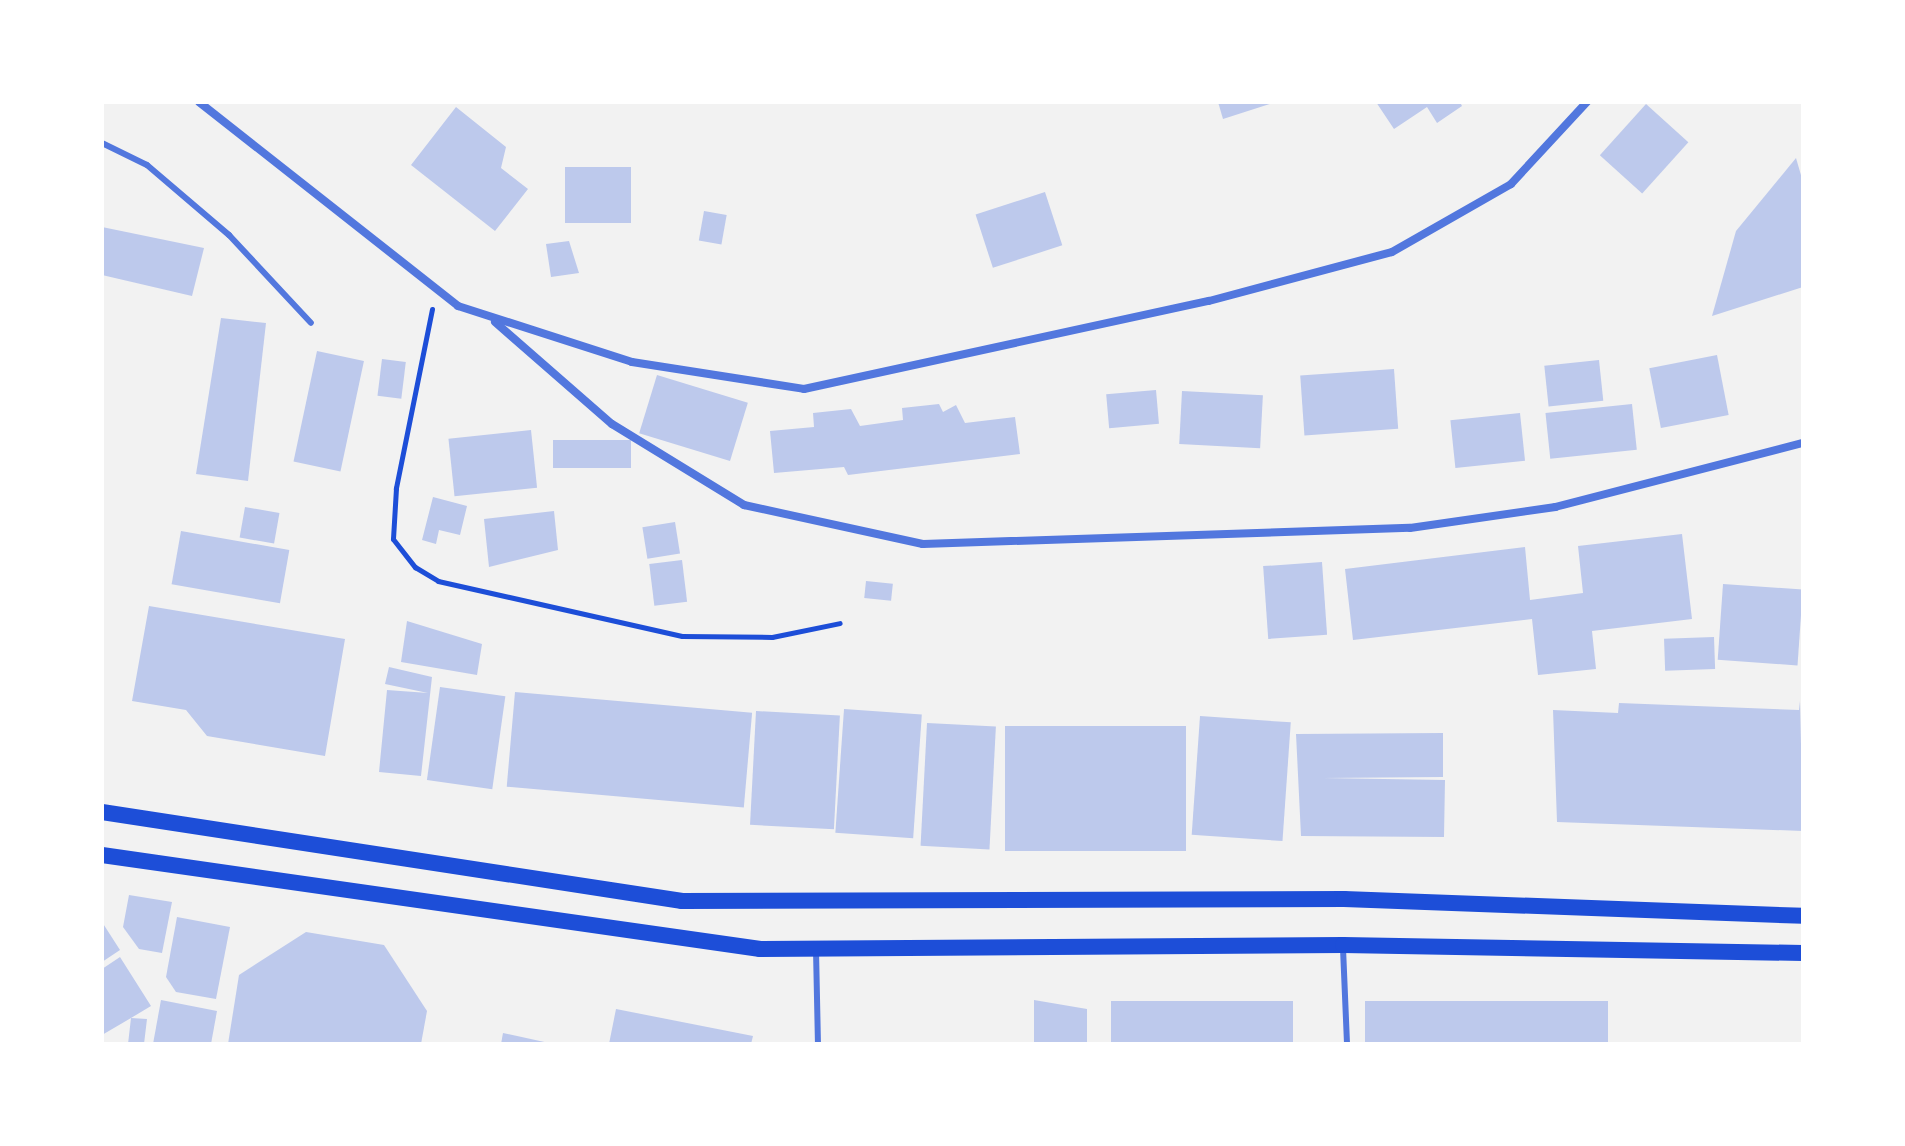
<!DOCTYPE html>
<html>
<head>
<meta charset="utf-8">
<style>
  body { margin:0 }
  #map { position:relative; width:1905px; height:1146px; overflow:hidden; background:#f2f2f2; font-family:"Open Sans",sans-serif }
  div>[style] { position:absolute }
  [style*='--x'] { left:calc(var(--x)*1px); top:calc(var(--y)*1px); width:calc(var(--w)*1px); rotate:calc(var(--a)*1deg) }
  .building>* { inset:0; background:#bdc9ec; transform-origin:0 0 }
  .path>* { height:5px; margin:-2.5px; padding:0 2.5px; transform-origin:2.5px; border-radius:2.5px; background:#1d4ed8 }
  .service>* { height:6px; margin:-3px; padding:0 3px; transform-origin:3px; border-radius:3px; background:#5277de }
  .minor>* { height:8px; margin:-4px; padding:0 4px; transform-origin:4px; border-radius:4px; background:#5277de }
  .secondary>* { height:16px; margin:-8px; padding:0 8px; transform-origin:8px; border-radius:8px; background:#1d4ed8 }
  span { translate:-50% -50%; white-space:nowrap; text-align:center; line-height:1.15; -webkit-text-stroke:8px #fff; paint-order:stroke }
  .frame { position:absolute; inset:0; border:104px solid #fff; pointer-events:none }
</style>
</head>
<body>
<div id="map">
  <div class="building">
    <div style="clip-path:polygon(1218px 102px,1273px 102px,1273px 103px,1223px 119px)"></div>
    <div style="clip-path:polygon(1376px 102px,1460px 102px,1462px 106px,1437px 123px,1427px 107px,1394px 129px)"></div>
    <div style="left:1646px;top:104px;width:57px;height:69px;rotate:42deg"></div>
    <div style="clip-path:polygon(456px 107px,506px 147px,501px 168px,528px 189px,495px 231px,411px 165px)"></div>
    <div style="clip-path:polygon(1796px 158px,1803px 182px,1803px 287px,1712px 316px,1736px 231px)"></div>
    <div style="left:631px;top:167px;width:56px;height:66px;rotate:90deg"></div>
    <div style="left:1045px;top:192px;width:56px;height:73px;rotate:72deg"></div>
    <div style="left:704px;top:211px;width:23px;height:30px;rotate:10deg"></div>
    <div style="clip-path:polygon(102px 227px,204px 248px,192px 296px,102px 275px)"></div>
    <div style="clip-path:polygon(569px 241px,579px 273px,551px 277px,546px 244px)"></div>
    <div style="clip-path:polygon(221px 318px,266px 323px,248px 481px,196px 474px)"></div>
    <div style="left:317px;top:351px;width:48px;height:113px;rotate:12deg"></div>
    <div style="left:1717px;top:355px;width:61px;height:69px;rotate:79deg"></div>
    <div style="left:382px;top:359px;width:24px;height:37px;rotate:7deg"></div>
    <div style="left:1599px;top:360px;width:41px;height:55px;rotate:84deg"></div>
    <div style="left:1394px;top:369px;width:60px;height:94px;rotate:86deg"></div>
    <div style="left:657px;top:375px;width:95px;height:61px;rotate:17deg"></div>
    <div style="left:1156px;top:390px;width:34px;height:50px;rotate:85deg"></div>
    <div style="left:1182px;top:391px;width:81px;height:53px;rotate:3deg"></div>
    <div style="clip-path:polygon(939px 404px,943px 412px,956px 405px,965px 423px,1015px 417px,1020px 454px,848px 475px,844px 467px,774px 473px,770px 431px,814px 427px,813px 413px,851px 409px,860px 426px,903px 420px,902px 408px)"></div>
    <div style="left:1632px;top:404px;width:46px;height:87px;rotate:84deg"></div>
    <div style="left:1520px;top:413px;width:48px;height:70px;rotate:84deg"></div>
    <div style="left:531px;top:430px;width:58px;height:83px;rotate:84deg"></div>
    <div style="left:631px;top:440px;width:28px;height:78px;rotate:90deg"></div>
    <div style="clip-path:polygon(433px 497px,467px 506px,460px 535px,439px 530px,436px 544px,422px 540px)"></div>
    <div style="left:245px;top:507px;width:35px;height:31px;rotate:10deg"></div>
    <div style="clip-path:polygon(554px 511px,558px 550px,489px 567px,484px 519px)"></div>
    <div style="left:675px;top:522px;width:32px;height:33px;rotate:81deg"></div>
    <div style="left:181px;top:531px;width:110px;height:54px;rotate:10deg"></div>
    <div style="clip-path:polygon(1682px 534px,1692px 619px,1592px 631px,1596px 669px,1538px 675px,1532px 619px,1353px 640px,1345px 569px,1525px 547px,1530px 600px,1583px 593px,1578px 546px)"></div>
    <div style="left:682px;top:560px;width:42px;height:33px;rotate:83deg"></div>
    <div style="left:1322px;top:562px;width:73px;height:59px;rotate:86deg"></div>
    <div style="left:866px;top:581px;width:27px;height:17px;rotate:6deg"></div>
    <div style="left:1723px;top:584px;width:80px;height:76px;rotate:4deg"></div>
    <div style="clip-path:polygon(149px 606px,345px 639px,325px 756px,207px 736px,186px 710px,132px 701px)"></div>
    <div style="clip-path:polygon(407px 621px,482px 644px,477px 675px,401px 662px)"></div>
    <div style="left:1714px;top:637px;width:32px;height:50px;rotate:88deg"></div>
    <div style="clip-path:polygon(389px 667px,432px 677px,421px 776px,379px 772px,387px 690px,428px 693px,385px 684px)"></div>
    <div style="left:440px;top:687px;width:66px;height:94px;rotate:8deg"></div>
    <div style="left:515px;top:692px;width:238px;height:95px;rotate:5deg"></div>
    <div style="clip-path:polygon(1800px 701px,1803px 831px,1557px 822px,1553px 710px,1618px 713px,1619px 703px,1799px 710px)"></div>
    <div style="left:844px;top:709px;width:78px;height:124px;rotate:4deg"></div>
    <div style="left:756px;top:711px;width:84px;height:114px;rotate:3deg"></div>
    <div style="left:1200px;top:716px;width:91px;height:119px;rotate:4deg"></div>
    <div style="left:927px;top:723px;width:69px;height:123px;rotate:3deg"></div>
    <div style="left:1005px;top:726px;width:181px;height:125px"></div>
    <div style="clip-path:polygon(1443px 733px,1443px 777px,1323px 778px,1445px 780px,1444px 837px,1301px 836px,1296px 734px)"></div>
    <div style="clip-path:polygon(129px 895px,172px 902px,162px 953px,139px 949px,123px 927px)"></div>
    <div style="clip-path:polygon(177px 917px,230px 927px,216px 999px,176px 992px,166px 977px)"></div>
    <div style="clip-path:polygon(102px 922px,120px 950px,102px 962px)"></div>
    <div style="clip-path:polygon(306px 932px,384px 945px,427px 1011px,421px 1044px,228px 1044px,239px 975px)"></div>
    <div style="clip-path:polygon(120px 957px,151px 1006px,131px 1018px,147px 1019px,144px 1044px,128px 1044px,131px 1018px,102px 1035px,102px 969px)"></div>
    <div style="clip-path:polygon(161px 1000px,217px 1011px,211px 1044px,153px 1044px)"></div>
    <div style="clip-path:polygon(1034px 1000px,1087px 1009px,1087px 1044px,1034px 1044px)"></div>
    <div style="left:1111px;top:1001px;width:182px;height:43px"></div>
    <div style="left:1608px;top:1001px;width:43px;height:243px;rotate:90deg"></div>
    <div style="clip-path:polygon(616px 1009px,753px 1036px,751px 1044px,609px 1044px)"></div>
    <div style="clip-path:polygon(503px 1033px,549px 1043px,549px 1044px,501px 1044px)"></div>
  </div>
  <div class="path">
    <div style="--x:432;--y:309;--w:183;--a:101.4"></div>
    <div style="--x:396;--y:488;--w:51;--a:93.4"></div>
    <div style="--x:393;--y:539;--w:36;--a:52"></div>
    <div style="--x:415;--y:567;--w:27;--a:31"></div>
    <div style="--x:438;--y:581;--w:250;--a:12.7"></div>
    <div style="--x:682;--y:636;--w:90;--a:0.6"></div>
    <div style="--x:772;--y:637;--w:69;--a:-11.6"></div>
  </div>
  <div class="service">
    <div style="--x:102;--y:143;--w:50;--a:26.1"></div>
    <div style="--x:147;--y:165;--w:108;--a:40.5"></div>
    <div style="--x:229;--y:235;--w:120;--a:47"></div>
    <div style="--x:1343;--y:948;--w:96;--a:87.6"></div>
    <div style="--x:816;--y:950;--w:94;--a:88.8"></div>
  </div>
  <div class="minor">
    <div style="--x:199;--y:102;--w:330;--a:38.2"></div>
    <div style="--x:458;--y:306;--w:183;--a:17.8"></div>
    <div style="--x:632;--y:362;--w:174;--a:8.9"></div>
    <div style="--x:804;--y:389;--w:414;--a:-12.3"></div>
    <div style="--x:1209;--y:301;--w:189;--a:-15"></div>
    <div style="--x:1392;--y:252;--w:137;--a:-29.7"></div>
    <div style="--x:1511;--y:184;--w:112;--a:-47.2"></div>
    <div style="--x:495;--y:322;--w:155;--a:41.1"></div>
    <div style="--x:612;--y:424;--w:155;--a:31.5"></div>
    <div style="--x:744;--y:505;--w:183;--a:12.3"></div>
    <div style="--x:923;--y:544;--w:487;--a:-1.9"></div>
    <div style="--x:1410;--y:528;--w:147;--a:-8.2"></div>
    <div style="--x:1555;--y:507;--w:256;--a:-14.5"></div>
  </div>
  <div class="secondary">
    <div style="--x:102;--y:812;--w:587;--a:8.72"></div>
    <div style="--x:682;--y:901;--w:662;--a:-0.17"></div>
    <div style="--x:1344;--y:899;--w:459;--a:2.1"></div>
    <div style="--x:102;--y:855;--w:665;--a:8.13"></div>
    <div style="--x:760;--y:949;--w:583;--a:-0.39"></div>
    <div style="--x:1343;--y:945;--w:460;--a:1"></div>
  </div>
  <div class="frame"></div>
</div>
</body>
</html>
